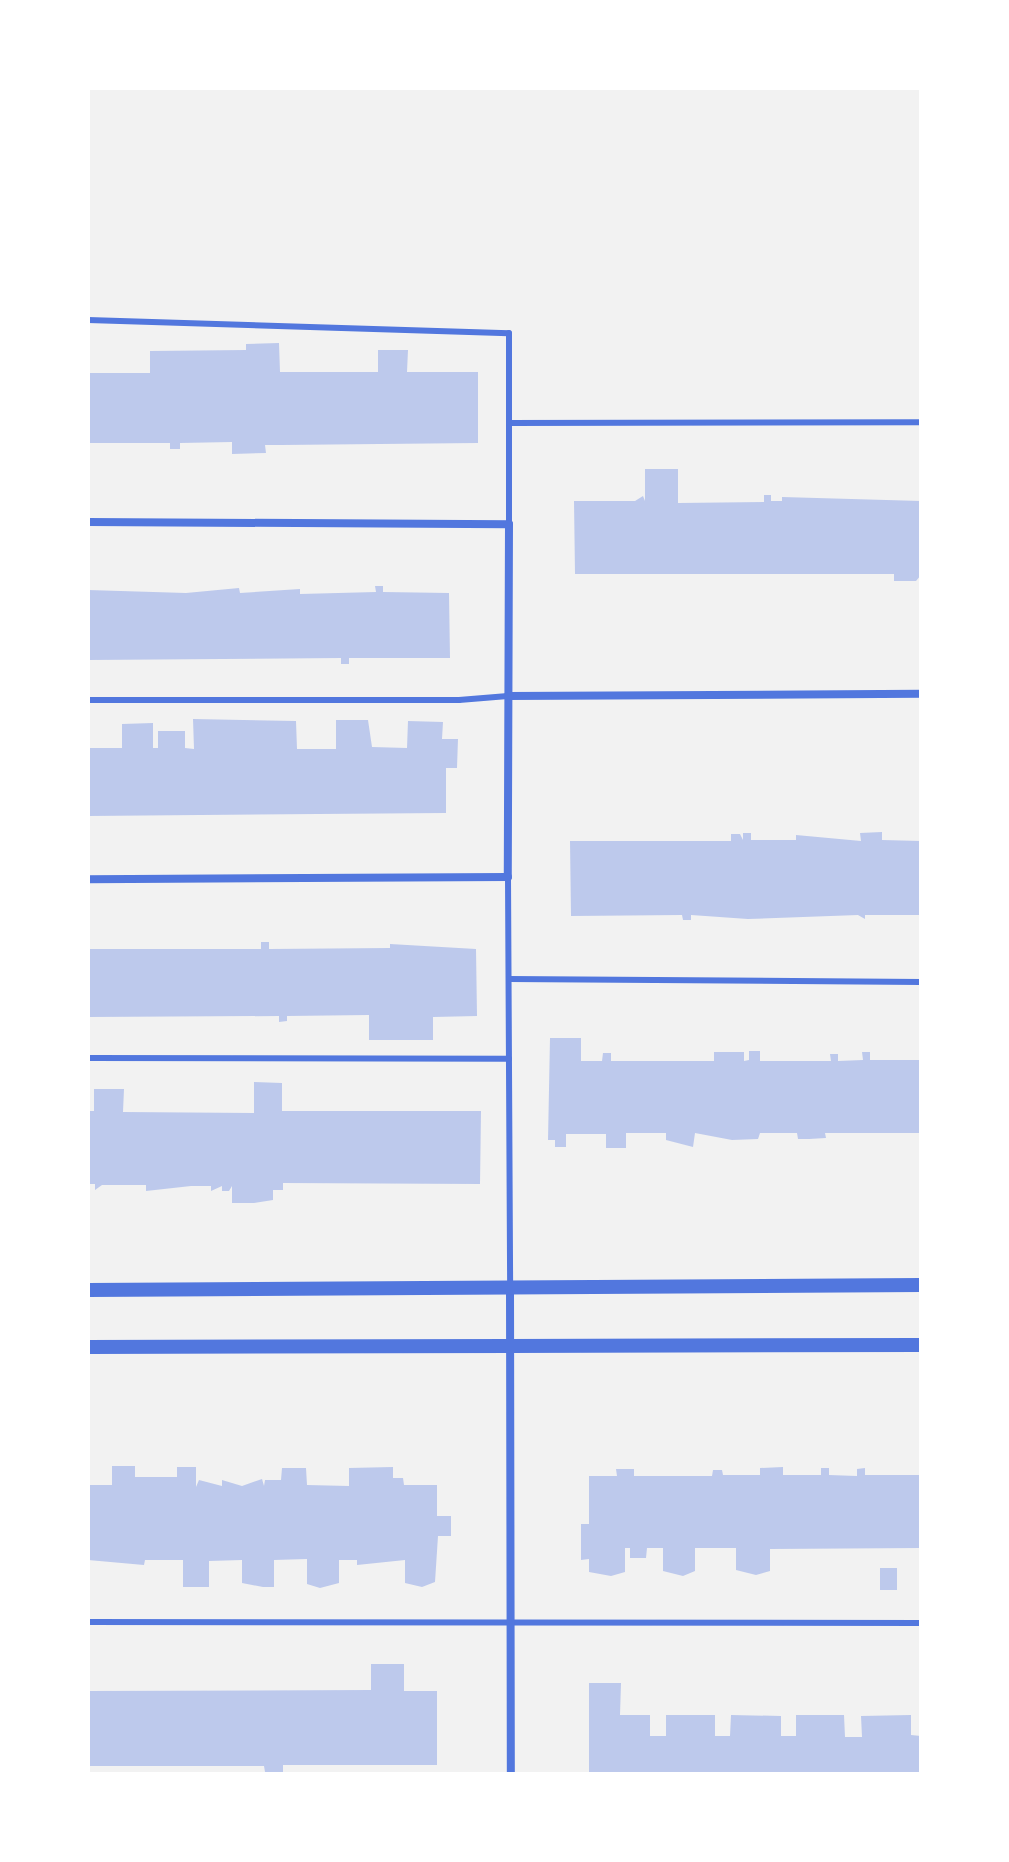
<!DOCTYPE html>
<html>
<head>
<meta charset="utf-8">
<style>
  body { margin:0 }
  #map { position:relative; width:1009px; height:1862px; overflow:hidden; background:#f2f2f2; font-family:"PT Sans Narrow",sans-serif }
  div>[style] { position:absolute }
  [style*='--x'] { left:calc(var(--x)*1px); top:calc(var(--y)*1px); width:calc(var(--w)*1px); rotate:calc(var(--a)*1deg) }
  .building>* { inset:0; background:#bdc9ec; transform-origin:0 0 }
  .service>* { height:6px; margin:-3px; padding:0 3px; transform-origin:3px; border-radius:3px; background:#5277de }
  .minor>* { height:8px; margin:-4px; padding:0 4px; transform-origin:4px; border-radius:4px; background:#5277de }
  .tertiary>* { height:14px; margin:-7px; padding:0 7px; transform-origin:7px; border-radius:7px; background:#5277de }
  span { translate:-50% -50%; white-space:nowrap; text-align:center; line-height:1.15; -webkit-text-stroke:8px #fff; paint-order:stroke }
  .frame { position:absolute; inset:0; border:90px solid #fff; pointer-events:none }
</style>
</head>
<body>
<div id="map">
  <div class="building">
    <div style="clip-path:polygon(279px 343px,280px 372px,378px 372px,378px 350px,408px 350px,407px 372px,478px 372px,478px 443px,281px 445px,265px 445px,266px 453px,232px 454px,232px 442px,180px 443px,180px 449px,170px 449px,170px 443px,88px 443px,88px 373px,150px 373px,150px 351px,246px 350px,246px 344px)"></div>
    <div style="clip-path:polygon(645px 469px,678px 469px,678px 503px,764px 502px,764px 495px,771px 495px,771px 501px,782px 501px,782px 497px,921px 501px,921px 575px,916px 581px,894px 581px,894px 574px,575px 574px,574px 501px,635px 501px,643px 496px,645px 501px)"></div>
    <div style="clip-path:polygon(375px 586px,383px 586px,383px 592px,449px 593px,450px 658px,349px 658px,349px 664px,341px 664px,341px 658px,88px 660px,88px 590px,186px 593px,239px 588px,240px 593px,300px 589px,300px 594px,376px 592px)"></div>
    <div style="clip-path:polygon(193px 719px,296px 721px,297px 749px,336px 749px,336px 720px,368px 720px,372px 747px,407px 748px,408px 721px,443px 722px,442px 739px,458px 739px,457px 768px,446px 768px,446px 813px,88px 816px,88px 748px,122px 748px,122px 724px,153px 723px,153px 748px,158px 748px,158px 731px,185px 731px,185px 748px,194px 749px)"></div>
    <div style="clip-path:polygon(882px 832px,882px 840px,921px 841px,921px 915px,865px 915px,865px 919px,858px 915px,748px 919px,691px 915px,691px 920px,683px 920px,682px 915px,571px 916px,570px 841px,731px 841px,731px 834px,740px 834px,743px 840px,743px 833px,751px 833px,751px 840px,796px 840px,796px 835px,861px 841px,860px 833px)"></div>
    <div style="clip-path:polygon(261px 942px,269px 942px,269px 949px,390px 948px,390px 944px,476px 949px,477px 1016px,433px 1017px,433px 1040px,369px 1040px,369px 1015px,287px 1016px,287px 1021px,279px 1022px,279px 1016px,88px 1017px,88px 949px,261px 949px)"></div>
    <div style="clip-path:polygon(550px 1038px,581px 1038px,581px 1061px,602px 1061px,603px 1053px,611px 1053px,611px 1061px,714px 1061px,714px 1052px,744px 1052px,744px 1061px,749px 1060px,749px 1051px,760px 1051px,760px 1061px,831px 1061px,830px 1054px,838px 1054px,838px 1061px,863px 1060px,862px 1052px,870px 1052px,870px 1060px,921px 1060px,921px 1133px,825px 1133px,826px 1138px,809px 1139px,798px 1139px,797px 1133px,760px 1133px,758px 1139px,732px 1140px,695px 1133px,693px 1147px,666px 1140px,666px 1133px,626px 1133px,626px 1148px,606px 1148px,606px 1134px,566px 1134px,566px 1147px,555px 1147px,555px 1140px,548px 1140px)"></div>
    <div style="clip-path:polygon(254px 1082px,282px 1083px,282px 1111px,481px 1111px,480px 1184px,283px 1183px,283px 1190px,273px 1190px,273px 1200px,254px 1203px,232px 1203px,232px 1186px,229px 1191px,222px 1191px,222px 1186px,211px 1191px,211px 1186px,191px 1186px,146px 1191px,146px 1185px,102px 1185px,95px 1190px,95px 1184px,88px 1184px,88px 1111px,94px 1111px,94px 1089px,124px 1089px,123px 1112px,254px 1113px)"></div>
    <div style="clip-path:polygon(112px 1466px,135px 1466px,135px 1477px,177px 1477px,177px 1467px,196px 1467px,196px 1487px,199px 1480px,222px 1486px,222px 1480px,242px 1486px,262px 1479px,264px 1486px,265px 1480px,281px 1480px,282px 1468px,306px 1468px,307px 1485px,349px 1486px,349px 1468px,393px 1467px,393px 1478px,403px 1478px,404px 1485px,437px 1485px,437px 1516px,451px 1516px,451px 1536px,438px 1536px,435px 1582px,422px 1587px,405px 1583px,405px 1560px,357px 1565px,357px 1560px,339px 1560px,339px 1583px,320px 1588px,307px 1584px,307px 1559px,274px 1560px,274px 1587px,263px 1587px,242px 1583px,242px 1560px,209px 1561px,209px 1587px,183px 1587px,183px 1560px,145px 1560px,144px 1565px,88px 1560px,88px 1485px,112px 1485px)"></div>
    <div style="clip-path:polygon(783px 1467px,783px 1475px,821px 1475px,821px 1468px,829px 1468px,829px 1475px,857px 1476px,857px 1469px,865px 1468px,865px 1475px,921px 1475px,921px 1548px,770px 1549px,770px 1571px,756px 1575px,736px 1570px,736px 1548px,695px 1548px,695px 1571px,683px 1576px,663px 1571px,663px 1548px,647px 1548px,646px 1558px,630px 1558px,630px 1548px,625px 1548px,625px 1572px,611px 1576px,589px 1572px,589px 1559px,581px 1560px,581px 1524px,589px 1524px,589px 1476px,617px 1476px,616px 1469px,634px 1469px,634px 1476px,712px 1476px,713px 1470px,722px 1470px,723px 1475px,760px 1475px,760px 1468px)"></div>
    <div style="left:880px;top:1568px;width:17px;height:22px"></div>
    <div style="clip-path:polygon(371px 1664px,404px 1664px,404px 1691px,437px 1691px,437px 1765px,283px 1765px,283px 1772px,265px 1772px,264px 1766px,88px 1766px,88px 1691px,371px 1690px)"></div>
    <div style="clip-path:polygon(589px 1683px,621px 1683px,620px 1715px,650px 1715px,650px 1736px,666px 1736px,666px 1715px,715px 1715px,715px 1736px,730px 1736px,731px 1715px,781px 1716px,781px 1736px,796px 1736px,796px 1715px,844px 1715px,845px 1737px,862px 1737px,861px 1716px,911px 1715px,911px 1735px,921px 1736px,921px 1774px,589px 1774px)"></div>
  </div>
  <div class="service">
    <div style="--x:88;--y:320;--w:421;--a:1.8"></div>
    <div style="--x:509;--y:333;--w:191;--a:90"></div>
    <div style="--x:509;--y:423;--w:412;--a:-0.1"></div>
    <div style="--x:88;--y:700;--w:371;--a:0"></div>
    <div style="--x:459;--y:700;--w:49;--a:-4.7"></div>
    <div style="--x:508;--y:877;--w:408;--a:89.7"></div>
    <div style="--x:509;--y:979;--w:412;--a:0.4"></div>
    <div style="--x:88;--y:1058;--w:421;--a:0.1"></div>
    <div style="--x:88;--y:1622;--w:833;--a:0.07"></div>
  </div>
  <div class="minor">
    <div style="--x:88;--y:522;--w:421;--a:0.3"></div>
    <div style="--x:509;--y:524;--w:353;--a:90.2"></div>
    <div style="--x:508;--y:877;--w:420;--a:179.7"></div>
    <div style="--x:508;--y:696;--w:413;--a:-0.3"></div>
    <div style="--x:510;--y:1289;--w:485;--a:89.9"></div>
  </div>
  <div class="tertiary">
    <div style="--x:88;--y:1290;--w:833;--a:-0.34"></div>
    <div style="--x:88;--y:1347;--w:833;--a:-0.14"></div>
  </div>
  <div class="frame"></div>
</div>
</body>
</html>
